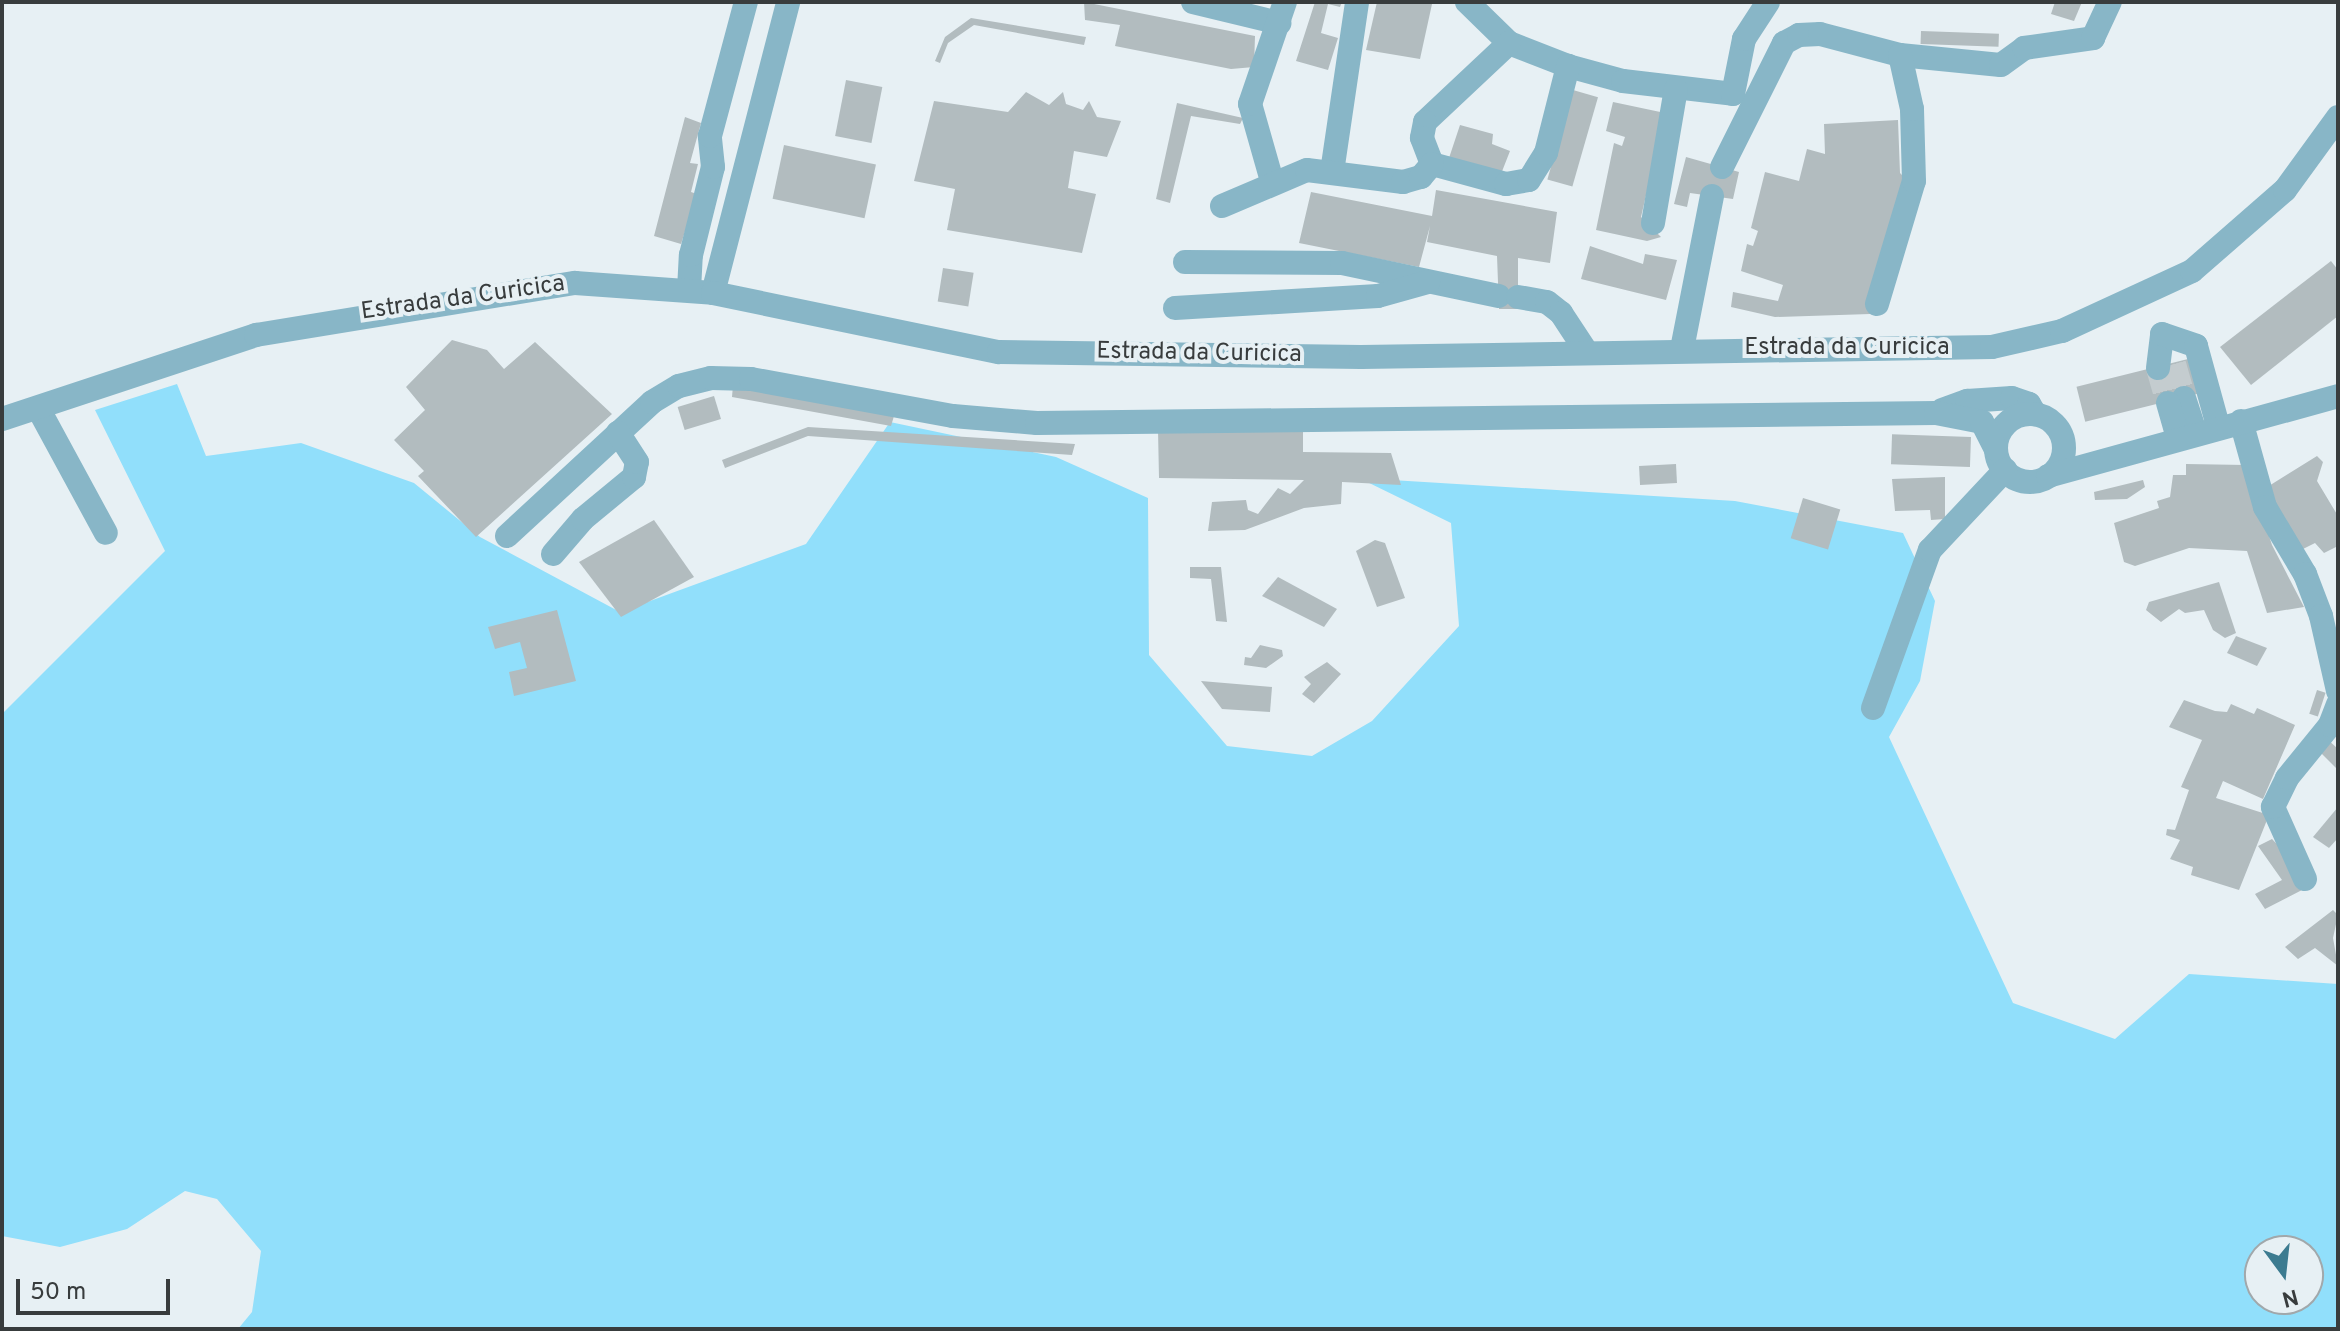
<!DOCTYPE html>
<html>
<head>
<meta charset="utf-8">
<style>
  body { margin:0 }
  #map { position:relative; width:2340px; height:1331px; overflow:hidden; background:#e7f0f4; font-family:Overpass,sans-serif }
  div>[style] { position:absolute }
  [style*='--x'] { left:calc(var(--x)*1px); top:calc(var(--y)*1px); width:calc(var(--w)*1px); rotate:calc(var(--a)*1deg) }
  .green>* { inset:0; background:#91dffb }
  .building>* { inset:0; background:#b2bcbf; transform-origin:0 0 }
  .minor-tunnel>* { height:24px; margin-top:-12px; transform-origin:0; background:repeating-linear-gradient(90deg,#c4cccf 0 24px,transparent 0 36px) }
  .minor>* { height:24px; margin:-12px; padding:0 12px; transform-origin:12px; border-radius:12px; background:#88b6c7 }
  .minor>.ring { margin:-12px; padding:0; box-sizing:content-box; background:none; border:24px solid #88b6c7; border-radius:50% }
  span { translate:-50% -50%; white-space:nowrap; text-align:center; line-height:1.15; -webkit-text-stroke:8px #e7f0f4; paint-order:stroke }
  .street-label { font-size:24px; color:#383c3d }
  .frame { position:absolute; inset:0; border:4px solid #383c3d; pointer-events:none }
  .north { position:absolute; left:2244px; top:1235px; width:80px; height:80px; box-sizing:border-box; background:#e7f0f4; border:2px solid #a1a8ab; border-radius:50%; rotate:165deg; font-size:22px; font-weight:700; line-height:32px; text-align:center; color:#383c3d }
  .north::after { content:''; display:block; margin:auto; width:28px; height:36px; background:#3c7b90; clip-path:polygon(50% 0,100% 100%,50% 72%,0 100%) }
  .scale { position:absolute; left:16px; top:1279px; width:154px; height:36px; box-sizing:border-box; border:4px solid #383c3d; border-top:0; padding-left:10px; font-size:24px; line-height:28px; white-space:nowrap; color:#383c3d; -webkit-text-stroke:6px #e7f0f4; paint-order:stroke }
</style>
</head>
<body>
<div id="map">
  <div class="green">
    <div style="clip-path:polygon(evenodd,177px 384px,206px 456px,301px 443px,414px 483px,480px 537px,620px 612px,806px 544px,890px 422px,1056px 457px,1148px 498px,1149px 655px,1227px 746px,1312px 756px,1372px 721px,1459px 626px,1451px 523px,1359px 478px,1735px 501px,1903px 533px,1935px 601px,1920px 681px,1889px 737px,2013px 1003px,2115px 1039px,2189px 974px,2338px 984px,2338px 1329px,238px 1329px,252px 1312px,261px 1251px,217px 1199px,185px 1191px,127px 1229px,60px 1247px,2px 1236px,2px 714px,165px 551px,95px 410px,177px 384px,2260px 1251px,2308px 1251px,2308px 1299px,2260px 1299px,2260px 1251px)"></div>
  </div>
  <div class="building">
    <div style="clip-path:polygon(1084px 2px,1255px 36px,1254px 67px,1231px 69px,1115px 46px,1120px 25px,1085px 20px)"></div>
    <div style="clip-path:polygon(1315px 2px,1342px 2px,1340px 7px,1328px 4px,1321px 33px,1338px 38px,1328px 70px,1296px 61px)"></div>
    <div style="clip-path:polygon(1377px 2px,1432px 4px,1420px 59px,1366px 50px)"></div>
    <div style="clip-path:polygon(2055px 2px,2082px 2px,2074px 21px,2051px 14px)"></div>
    <div style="clip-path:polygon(971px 18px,1086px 37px,1084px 45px,974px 25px,948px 43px,940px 63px,935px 61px,945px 37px)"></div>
    <div style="left:1921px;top:31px;width:78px;height:13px;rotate:2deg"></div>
    <div style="left:846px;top:80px;width:37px;height:57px;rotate:11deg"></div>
    <div style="left:1573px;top:90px;width:26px;height:93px;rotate:16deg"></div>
    <div style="clip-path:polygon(1026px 92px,1049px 105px,1063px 92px,1066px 104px,1083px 110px,1089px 101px,1097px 117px,1121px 121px,1107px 157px,1074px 151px,1068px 188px,1096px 194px,1082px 253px,947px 230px,955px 189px,914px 181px,934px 101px,1008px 112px)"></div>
    <div style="clip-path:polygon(1613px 102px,1665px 113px,1641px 217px,1661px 237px,1647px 241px,1596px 230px,1614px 143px,1622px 146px,1625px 137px,1606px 131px)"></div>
    <div style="clip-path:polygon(1177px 103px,1243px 118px,1240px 124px,1191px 116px,1170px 203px,1156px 199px)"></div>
    <div style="clip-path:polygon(685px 117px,701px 123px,690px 163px,698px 164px,691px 192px,697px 194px,681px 244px,654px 236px)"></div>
    <div style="clip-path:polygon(1898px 120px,1900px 173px,1905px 178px,1870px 314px,1775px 317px,1731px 307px,1733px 292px,1778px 301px,1783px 285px,1741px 271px,1747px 244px,1753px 246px,1758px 231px,1751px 228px,1765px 172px,1799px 181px,1807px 149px,1825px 154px,1824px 124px)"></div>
    <div style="clip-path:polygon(1460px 125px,1493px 134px,1492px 144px,1510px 151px,1501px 174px,1448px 161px)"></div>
    <div style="left:784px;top:145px;width:94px;height:55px;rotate:12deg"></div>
    <div style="clip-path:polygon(1686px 157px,1739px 172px,1733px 199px,1690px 193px,1687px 207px,1674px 204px)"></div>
    <div style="clip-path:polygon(1436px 190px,1557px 212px,1550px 263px,1518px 258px,1518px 309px,1499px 309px,1497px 256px,1427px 242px,1430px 226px,1419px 267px,1299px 243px,1311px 192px,1432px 216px)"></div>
    <div style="clip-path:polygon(1590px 246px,1643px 264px,1645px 254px,1677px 260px,1666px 300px,1581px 279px)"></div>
    <div style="clip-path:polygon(2331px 261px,2338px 270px,2338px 316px,2251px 385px,2220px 347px)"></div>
    <div style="left:943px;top:268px;width:31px;height:34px;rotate:9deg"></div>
    <div style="clip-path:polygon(452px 340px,487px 350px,504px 369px,535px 342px,612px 414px,476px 537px,418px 476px,424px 471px,394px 440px,425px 410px,406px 387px)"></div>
    <div style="left:2192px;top:358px;width:36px;height:119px;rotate:76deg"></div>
    <div style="clip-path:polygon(733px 385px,894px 416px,891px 426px,732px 397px)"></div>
    <div style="left:714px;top:396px;width:24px;height:38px;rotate:73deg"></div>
    <div style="clip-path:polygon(808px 427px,1075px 444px,1072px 455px,808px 436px,725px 468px,722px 460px)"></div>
    <div style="clip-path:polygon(1303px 429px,1303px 452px,1391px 453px,1401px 485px,1342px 482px,1341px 504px,1304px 508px,1245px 530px,1208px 531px,1212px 502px,1246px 500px,1248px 510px,1258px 514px,1278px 488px,1290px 494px,1304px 480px,1159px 478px,1158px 430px)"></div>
    <div style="left:1971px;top:437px;width:30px;height:79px;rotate:92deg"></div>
    <div style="clip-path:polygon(2317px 456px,2323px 462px,2317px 481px,2338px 516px,2338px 546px,2324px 553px,2315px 543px,2301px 550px,2264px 489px)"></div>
    <div style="left:1676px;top:464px;width:19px;height:37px;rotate:87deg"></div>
    <div style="clip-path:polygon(2186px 464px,2246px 465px,2272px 545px,2304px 607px,2267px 613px,2247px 551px,2189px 548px,2135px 566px,2124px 562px,2114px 523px,2159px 508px,2157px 501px,2170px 497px,2173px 475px,2186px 475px)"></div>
    <div style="clip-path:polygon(1945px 477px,1945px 519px,1931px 520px,1930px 510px,1895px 511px,1892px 479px)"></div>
    <div style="clip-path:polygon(2143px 480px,2145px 487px,2127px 499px,2095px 500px,2094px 492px)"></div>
    <div style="left:1803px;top:498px;width:39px;height:42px;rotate:17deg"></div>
    <div style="clip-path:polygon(654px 520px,694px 577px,621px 617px,579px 562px)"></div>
    <div style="clip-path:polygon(1375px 540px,1385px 543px,1405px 598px,1377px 607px,1356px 551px)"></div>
    <div style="clip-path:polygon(1190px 567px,1221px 567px,1227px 622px,1216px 621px,1211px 579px,1190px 578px)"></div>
    <div style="clip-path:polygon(1278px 577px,1337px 609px,1324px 627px,1262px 596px)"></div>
    <div style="clip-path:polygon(2219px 582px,2236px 633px,2225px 638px,2213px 630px,2204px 610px,2185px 613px,2179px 609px,2161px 622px,2146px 610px,2149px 602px)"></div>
    <div style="clip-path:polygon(557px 610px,576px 681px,514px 696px,509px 672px,527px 668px,520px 642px,495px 649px,488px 627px)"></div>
    <div style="clip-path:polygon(2236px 636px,2267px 648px,2257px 666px,2227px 653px)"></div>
    <div style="clip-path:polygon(1260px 645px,1282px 650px,1283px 656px,1266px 668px,1244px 665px,1245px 657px,1251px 658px)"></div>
    <div style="clip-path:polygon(1327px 662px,1341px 674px,1314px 703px,1302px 694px,1311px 684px,1304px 677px)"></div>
    <div style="clip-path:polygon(1201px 681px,1272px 687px,1270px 712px,1222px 709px)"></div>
    <div style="left:2317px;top:690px;width:9px;height:25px;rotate:18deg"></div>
    <div style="clip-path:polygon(2184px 700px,2215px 711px,2227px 712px,2231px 704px,2254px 714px,2257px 708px,2295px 725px,2263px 799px,2223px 781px,2216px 798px,2269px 815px,2239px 890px,2191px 875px,2193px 867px,2170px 859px,2180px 840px,2166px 835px,2167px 829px,2175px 830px,2189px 790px,2181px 787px,2202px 740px,2169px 727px)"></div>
    <div style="clip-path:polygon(2325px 737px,2338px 749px,2338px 770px,2315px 747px)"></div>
    <div style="clip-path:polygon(2338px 807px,2338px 838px,2329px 848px,2313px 837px)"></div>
    <div style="clip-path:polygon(2272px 839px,2297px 865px,2302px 890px,2265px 909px,2255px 894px,2282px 880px,2258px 846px)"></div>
    <div style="clip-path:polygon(2333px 910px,2338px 915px,2333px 938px,2338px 966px,2315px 948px,2298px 959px,2285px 947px)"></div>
  </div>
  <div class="minor-tunnel">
    <div style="--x:2174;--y:364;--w:35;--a:74"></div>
    <div style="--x:2158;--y:368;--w:36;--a:74"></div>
  </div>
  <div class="minor">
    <div style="--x:1193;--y:2;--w:89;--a:13.7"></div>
    <div style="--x:1467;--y:2;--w:59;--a:44.3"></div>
    <div style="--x:1509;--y:43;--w:63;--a:21.3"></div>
    <div style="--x:1568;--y:66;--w:57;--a:15.3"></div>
    <div style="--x:1623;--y:81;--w:111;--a:6.7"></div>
    <div style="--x:1733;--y:94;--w:56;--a:-78.7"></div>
    <div style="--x:1744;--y:39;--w:44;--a:-57"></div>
    <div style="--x:1509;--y:43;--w:115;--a:136.8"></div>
    <div style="--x:1425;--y:122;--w:16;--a:101"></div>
    <div style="--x:1422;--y:138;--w:28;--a:69"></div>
    <div style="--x:1432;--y:164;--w:77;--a:15.1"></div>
    <div style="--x:1506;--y:184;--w:23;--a:-10"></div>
    <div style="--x:1529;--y:180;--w:32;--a:-58"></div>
    <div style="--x:1546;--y:153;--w:90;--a:-75.8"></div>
    <div style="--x:1722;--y:167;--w:139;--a:-63.4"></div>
    <div style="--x:1784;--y:43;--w:17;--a:-28"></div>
    <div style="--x:1799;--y:35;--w:21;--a:-3"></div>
    <div style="--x:1820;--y:34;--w:83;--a:14.7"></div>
    <div style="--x:1900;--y:55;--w:101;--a:5.7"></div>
    <div style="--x:2001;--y:65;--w:29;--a:-36"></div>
    <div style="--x:2024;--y:48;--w:70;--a:-8.2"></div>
    <div style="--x:2093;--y:38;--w:40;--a:-65"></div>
    <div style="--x:1332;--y:172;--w:172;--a:-81.6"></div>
    <div style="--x:1272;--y:181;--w:80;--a:-105.9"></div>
    <div style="--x:1250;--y:104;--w:108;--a:-71.1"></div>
    <div style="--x:1222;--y:206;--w:92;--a:-23"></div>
    <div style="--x:1307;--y:170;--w:97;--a:7.1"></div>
    <div style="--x:1403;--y:182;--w:19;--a:-16"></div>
    <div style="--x:1421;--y:177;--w:17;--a:-50"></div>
    <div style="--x:1653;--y:223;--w:136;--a:-80.3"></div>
    <div style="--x:1185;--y:262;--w:157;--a:0.4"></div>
    <div style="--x:1342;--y:263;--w:160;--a:11.9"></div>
    <div style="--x:689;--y:290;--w:35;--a:-87"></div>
    <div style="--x:691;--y:255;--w:91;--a:-76"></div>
    <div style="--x:713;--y:167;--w:31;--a:-96"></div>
    <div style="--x:710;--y:136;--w:139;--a:-75"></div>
    <div style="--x:713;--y:293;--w:301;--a:-75.5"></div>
    <div style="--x:1518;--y:297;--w:29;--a:10"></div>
    <div style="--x:1547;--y:302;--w:18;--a:38"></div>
    <div style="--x:1561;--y:313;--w:45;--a:56.7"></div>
    <div style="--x:1877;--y:304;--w:128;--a:-73.3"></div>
    <div style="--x:1914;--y:181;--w:72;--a:-91.6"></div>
    <div style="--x:1912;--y:109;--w:55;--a:-102.5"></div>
    <div style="--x:1175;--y:308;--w:203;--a:-3.4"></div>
    <div style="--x:1378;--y:296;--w:52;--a:-15.6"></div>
    <div style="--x:1682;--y:349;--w:156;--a:-78.9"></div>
    <div style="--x:2158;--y:368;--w:34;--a:-83"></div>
    <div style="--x:2162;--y:334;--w:36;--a:19"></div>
    <div style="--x:2196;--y:346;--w:83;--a:74.6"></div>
    <div style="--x:2184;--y:398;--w:36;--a:72"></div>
    <div style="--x:2168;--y:403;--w:35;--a:74"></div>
    <div style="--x:38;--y:408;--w:142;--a:61.5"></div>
    <div style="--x:1942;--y:410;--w:27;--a:-20"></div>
    <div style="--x:1967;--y:401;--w:45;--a:-3.8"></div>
    <div style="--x:2012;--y:398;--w:18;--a:19"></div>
    <div style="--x:2029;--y:404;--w:12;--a:59"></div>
    <div class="ring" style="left:1996px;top:414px;width:44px;height:44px"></div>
    <div style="--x:2;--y:419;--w:268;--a:-18.3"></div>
    <div style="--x:256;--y:335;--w:323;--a:-9.3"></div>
    <div style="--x:575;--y:283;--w:138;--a:4.1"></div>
    <div style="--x:713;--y:293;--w:292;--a:11.7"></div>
    <div style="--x:999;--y:352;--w:362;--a:0.8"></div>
    <div style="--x:1361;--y:357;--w:631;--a:-0.91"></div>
    <div style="--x:1992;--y:347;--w:72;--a:-12.9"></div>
    <div style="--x:2062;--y:331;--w:143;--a:-24.8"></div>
    <div style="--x:2192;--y:271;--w:123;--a:-41.1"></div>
    <div style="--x:2285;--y:190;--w:90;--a:-54"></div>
    <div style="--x:2241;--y:421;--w:89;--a:74.4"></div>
    <div style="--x:2265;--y:507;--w:78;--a:59.2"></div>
    <div style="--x:2305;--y:574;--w:45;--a:69.1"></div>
    <div style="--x:2321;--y:616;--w:77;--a:77.2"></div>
    <div style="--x:2048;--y:476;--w:301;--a:-15.4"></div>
    <div style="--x:507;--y:536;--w:197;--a:-42.7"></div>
    <div style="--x:652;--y:402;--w:31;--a:-31"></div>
    <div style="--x:679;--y:386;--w:33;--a:-14"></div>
    <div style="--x:711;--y:378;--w:40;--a:1.4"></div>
    <div style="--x:751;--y:379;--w:205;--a:10.4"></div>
    <div style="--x:953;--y:416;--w:84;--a:4.8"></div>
    <div style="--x:1037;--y:423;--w:899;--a:-0.64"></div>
    <div style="--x:1936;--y:413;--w:47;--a:11.1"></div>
    <div style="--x:1982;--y:422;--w:30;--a:63"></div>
    <div style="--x:553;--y:554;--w:46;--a:-49.4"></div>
    <div style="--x:583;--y:519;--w:66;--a:-39.5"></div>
    <div style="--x:634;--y:477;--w:15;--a:-79"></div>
    <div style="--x:637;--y:462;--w:35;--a:-123"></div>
    <div style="--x:1873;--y:708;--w:168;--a:-70.2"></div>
    <div style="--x:1930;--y:550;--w:110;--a:-46.8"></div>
    <div style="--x:2305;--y:879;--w:79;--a:-114"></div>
    <div style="--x:2273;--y:807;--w:32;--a:-64"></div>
    <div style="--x:2287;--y:778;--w:68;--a:-50.9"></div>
    <div style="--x:2330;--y:725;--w:22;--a:-69"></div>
  </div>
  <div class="street-label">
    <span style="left:463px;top:299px;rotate:-8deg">Estrada da Curicica</span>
    <span style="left:1847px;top:349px">Estrada da Curicica</span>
    <span style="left:1199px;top:354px;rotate:1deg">Estrada da Curicica</span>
  </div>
  <div class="frame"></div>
  <div class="north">N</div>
  <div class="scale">50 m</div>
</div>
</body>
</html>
